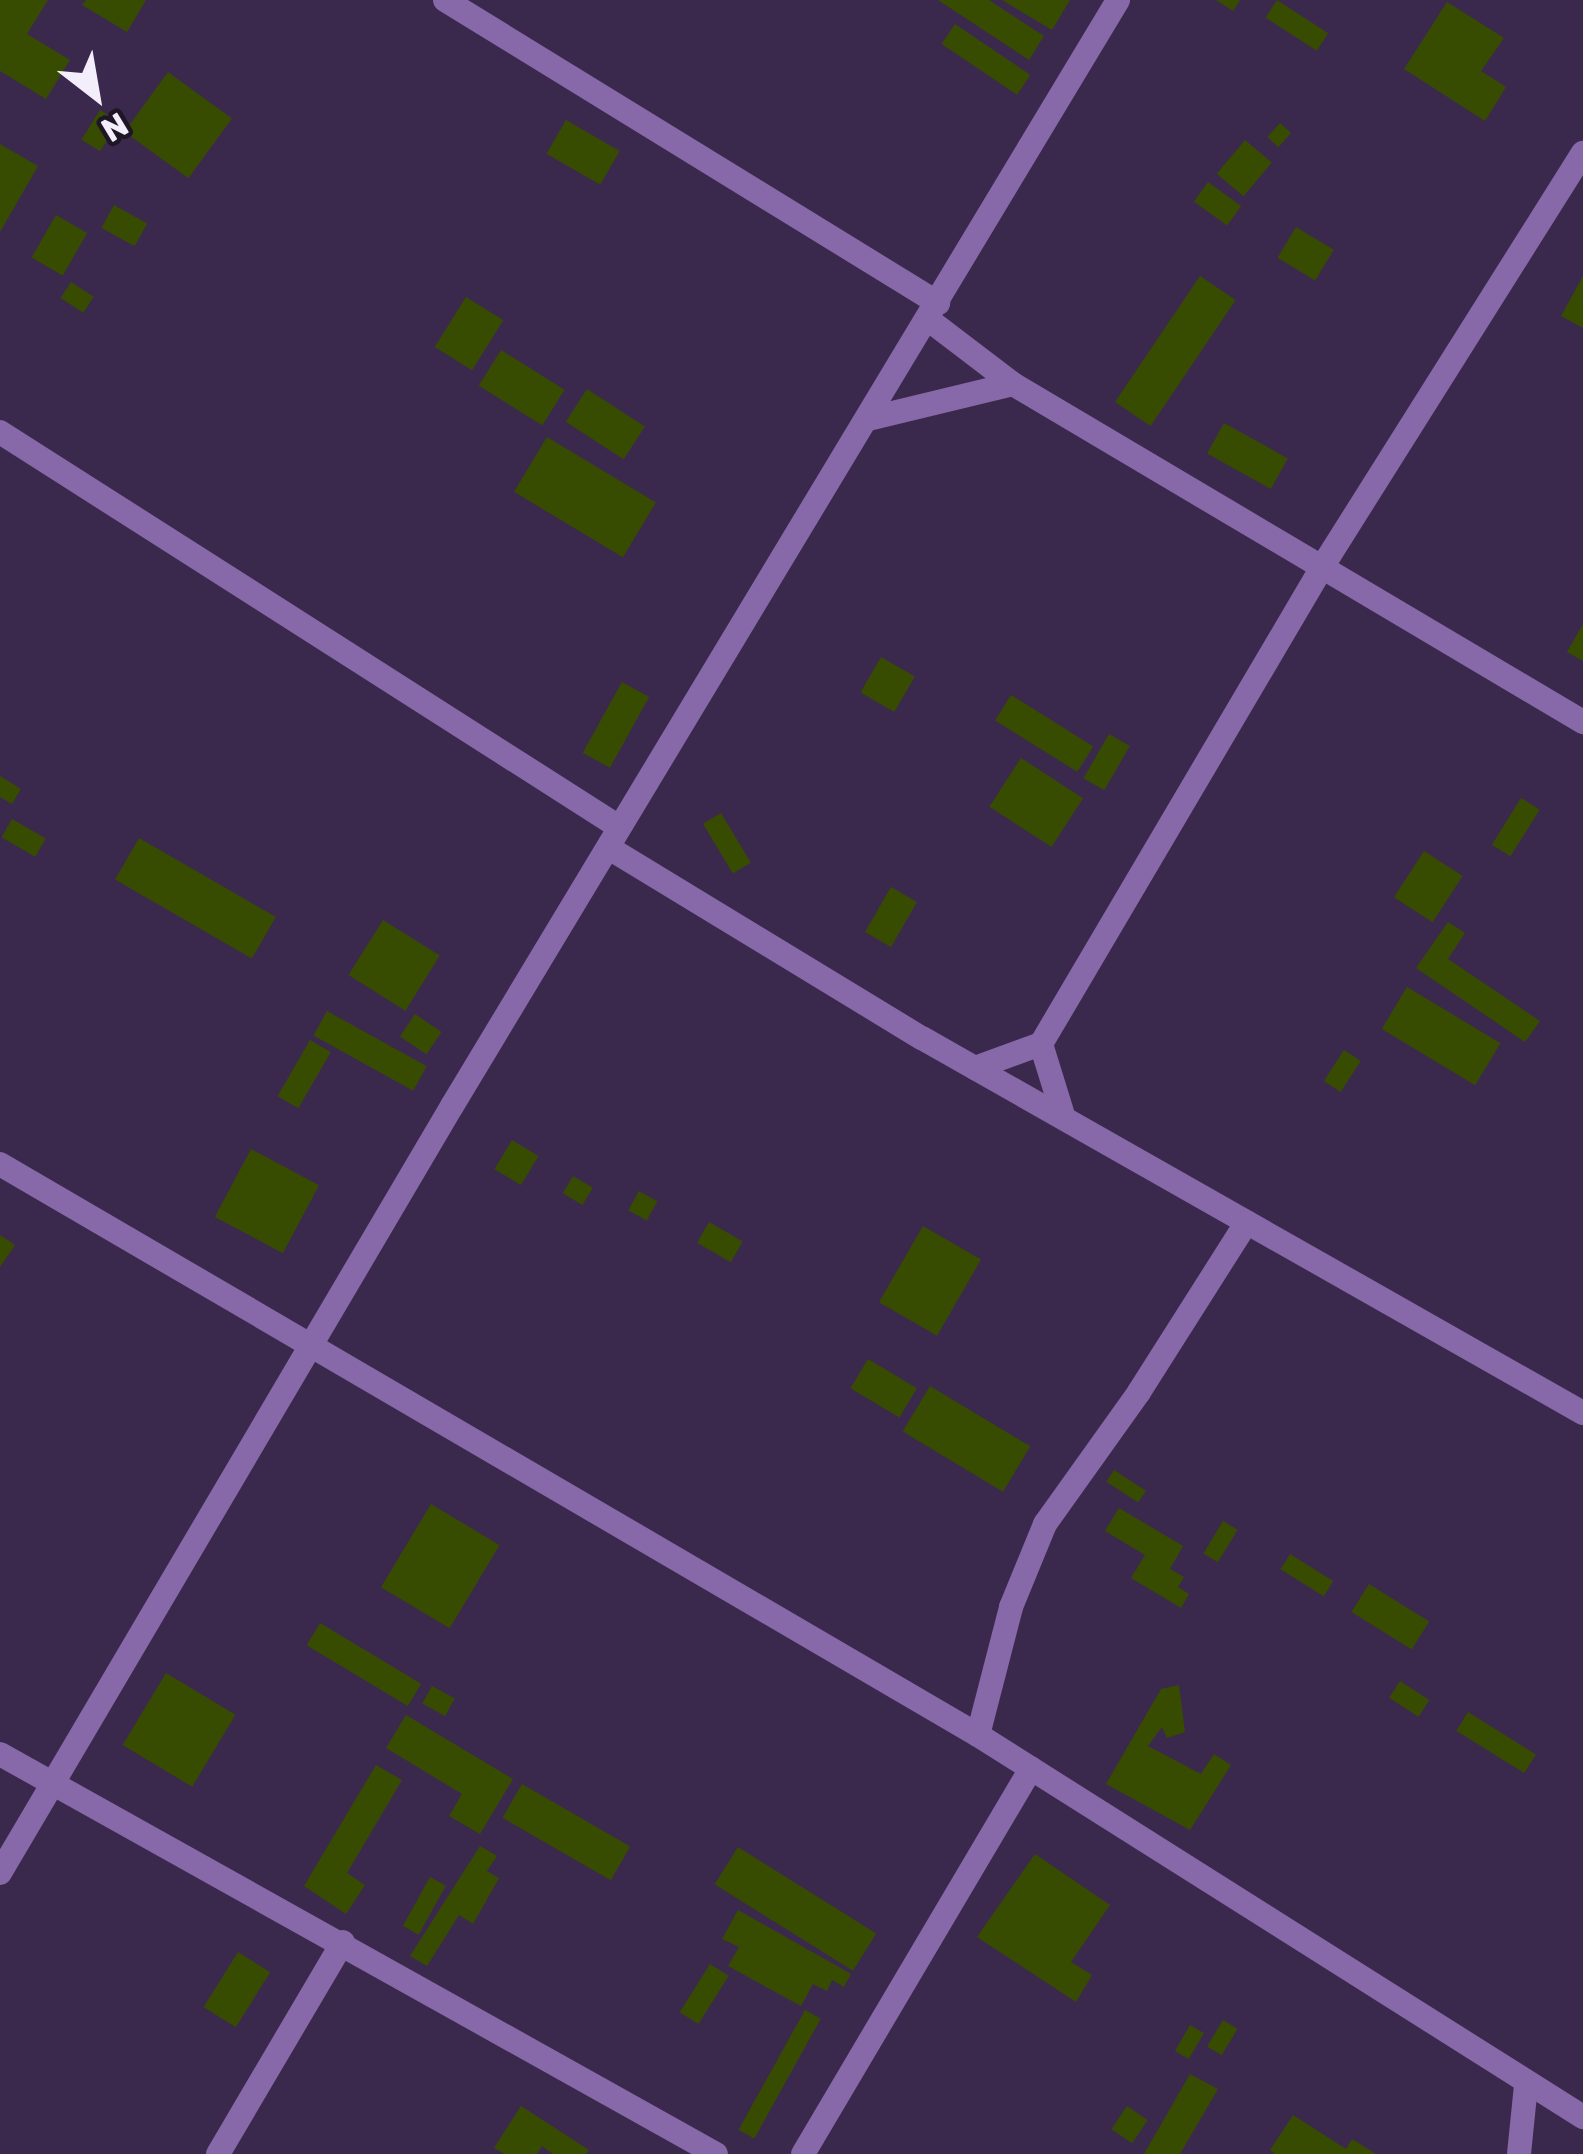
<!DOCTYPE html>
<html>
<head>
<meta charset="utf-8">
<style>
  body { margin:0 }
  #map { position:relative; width:1583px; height:2154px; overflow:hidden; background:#3b294d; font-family:Rubik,sans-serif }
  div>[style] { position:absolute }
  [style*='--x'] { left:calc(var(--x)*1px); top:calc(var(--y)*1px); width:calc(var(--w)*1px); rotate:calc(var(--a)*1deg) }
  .building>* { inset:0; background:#374c00; transform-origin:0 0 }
  .street>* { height:24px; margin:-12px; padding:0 12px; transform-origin:12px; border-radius:12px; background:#8768a8 }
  span { translate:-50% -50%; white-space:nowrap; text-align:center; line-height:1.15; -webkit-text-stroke:12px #1e1627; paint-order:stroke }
  .north { position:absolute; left:36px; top:36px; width:120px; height:120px; -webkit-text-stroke:9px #1e1627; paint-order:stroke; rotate:149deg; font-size:33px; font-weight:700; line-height:48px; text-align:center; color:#f4eefc }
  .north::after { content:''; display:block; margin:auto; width:42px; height:54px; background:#f4eefc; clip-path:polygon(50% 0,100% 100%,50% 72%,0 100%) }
</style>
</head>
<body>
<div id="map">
  <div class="building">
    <div style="clip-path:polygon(0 0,48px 0,27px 34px,70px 60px,46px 99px,0 71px)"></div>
    <div style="clip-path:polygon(86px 0,146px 0,127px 32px,82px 5px)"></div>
    <div style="clip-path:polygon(938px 0,989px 0,1044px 36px,1029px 60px)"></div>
    <div style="clip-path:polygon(1002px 0,1070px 0,1052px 30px)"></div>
    <div style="clip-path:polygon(1216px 0,1240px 0,1233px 11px)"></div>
    <div style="left:1277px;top:0;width:61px;height:21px;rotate:33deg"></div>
    <div style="clip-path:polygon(1447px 2px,1504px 38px,1481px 71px,1506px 87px,1485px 121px,1404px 69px)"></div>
    <div style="left:955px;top:24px;width:91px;height:24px;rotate:34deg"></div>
    <div style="left:168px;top:72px;width:79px;height:74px;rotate:36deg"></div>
    <div style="left:100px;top:110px;width:22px;height:35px;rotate:32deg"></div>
    <div style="left:566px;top:120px;width:62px;height:39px;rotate:30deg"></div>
    <div style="left:1280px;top:123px;width:15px;height:19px;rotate:42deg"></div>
    <div style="left:1245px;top:140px;width:35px;height:44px;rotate:40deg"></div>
    <div style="clip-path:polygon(0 144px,38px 166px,0 232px)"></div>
    <div style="left:1208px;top:182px;width:41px;height:24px;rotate:36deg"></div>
    <div style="left:114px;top:205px;width:38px;height:26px;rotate:29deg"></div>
    <div style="left:56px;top:215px;width:36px;height:49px;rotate:30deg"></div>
    <div style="left:1296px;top:227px;width:44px;height:36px;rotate:31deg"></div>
    <div style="left:1200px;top:276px;width:43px;height:152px;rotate:34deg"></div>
    <div style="clip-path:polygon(1583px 276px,1583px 328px,1561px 316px)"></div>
    <div style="left:71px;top:282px;width:27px;height:19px;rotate:33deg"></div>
    <div style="left:466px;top:297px;width:44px;height:59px;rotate:32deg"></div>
    <div style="left:501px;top:350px;width:75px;height:42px;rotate:32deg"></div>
    <div style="left:587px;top:389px;width:69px;height:39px;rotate:33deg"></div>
    <div style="left:1224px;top:423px;width:73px;height:35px;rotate:29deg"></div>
    <div style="left:547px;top:437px;width:127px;height:64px;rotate:31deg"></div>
    <div style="clip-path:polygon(1583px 624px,1583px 661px,1567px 652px)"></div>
    <div style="left:881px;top:657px;width:39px;height:41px;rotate:30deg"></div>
    <div style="left:622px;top:682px;width:31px;height:81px;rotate:29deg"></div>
    <div style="left:1011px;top:695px;width:97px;height:30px;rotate:32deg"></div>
    <div style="left:1109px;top:734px;width:24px;height:51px;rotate:30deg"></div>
    <div style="left:1021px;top:758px;width:74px;height:58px;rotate:33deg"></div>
    <div style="clip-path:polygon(0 776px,21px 789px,12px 804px,0 797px)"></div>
    <div style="left:1521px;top:798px;width:22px;height:55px;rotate:32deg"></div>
    <div style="left:721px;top:813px;width:58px;height:21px;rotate:59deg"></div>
    <div style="left:12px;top:819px;width:39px;height:21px;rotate:30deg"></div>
    <div style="left:139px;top:838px;width:158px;height:48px;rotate:30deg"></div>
    <div style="left:1424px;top:851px;width:46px;height:55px;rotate:33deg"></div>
    <div style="left:891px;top:887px;width:30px;height:52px;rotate:30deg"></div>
    <div style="left:383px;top:920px;width:67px;height:65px;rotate:32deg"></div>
    <div style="clip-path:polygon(1448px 922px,1465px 933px,1448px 959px,1540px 1021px,1525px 1042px,1416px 968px)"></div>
    <div style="left:1407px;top:987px;width:109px;height:49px;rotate:31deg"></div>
    <div style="left:327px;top:1011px;width:114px;height:28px;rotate:29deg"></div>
    <div style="left:415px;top:1014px;width:32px;height:27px;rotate:34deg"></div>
    <div style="left:310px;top:1040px;width:24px;height:65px;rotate:30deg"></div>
    <div style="left:1344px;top:1050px;width:20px;height:37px;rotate:33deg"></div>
    <div style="left:512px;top:1140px;width:31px;height:34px;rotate:31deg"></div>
    <div style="left:251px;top:1149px;width:77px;height:77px;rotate:28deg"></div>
    <div style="left:573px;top:1176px;width:23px;height:20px;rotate:31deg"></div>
    <div style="left:639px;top:1191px;width:21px;height:22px;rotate:29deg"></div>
    <div style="left:709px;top:1222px;width:39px;height:24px;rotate:30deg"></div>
    <div style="left:923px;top:1226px;width:67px;height:88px;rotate:30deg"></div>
    <div style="clip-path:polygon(0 1235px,15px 1245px,0 1267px)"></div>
    <div style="left:868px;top:1359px;width:57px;height:34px;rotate:31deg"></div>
    <div style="left:930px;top:1386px;width:117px;height:53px;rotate:31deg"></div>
    <div style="left:1114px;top:1470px;width:38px;height:14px;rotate:33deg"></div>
    <div style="left:431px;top:1504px;width:80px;height:97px;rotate:31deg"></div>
    <div style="clip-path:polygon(1119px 1508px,1183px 1546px,1170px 1569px,1184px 1577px,1178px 1587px,1189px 1594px,1181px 1608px,1131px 1578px,1145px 1555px,1105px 1531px)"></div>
    <div style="left:1223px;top:1521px;width:17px;height:38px;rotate:31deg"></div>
    <div style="left:1290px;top:1554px;width:51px;height:18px;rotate:32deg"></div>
    <div style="left:1369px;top:1584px;width:71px;height:33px;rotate:32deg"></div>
    <div style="left:320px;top:1623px;width:118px;height:26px;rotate:31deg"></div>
    <div style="left:166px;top:1673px;width:81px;height:84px;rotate:31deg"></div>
    <div style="left:1400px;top:1681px;width:35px;height:20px;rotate:33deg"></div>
    <div style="clip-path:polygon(1179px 1685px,1185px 1732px,1167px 1738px,1162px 1727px,1148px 1746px,1201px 1774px,1214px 1754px,1231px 1765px,1190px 1830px,1106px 1784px,1161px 1689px)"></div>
    <div style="left:432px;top:1686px;width:26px;height:20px;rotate:29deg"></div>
    <div style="left:1468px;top:1712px;width:80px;height:22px;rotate:32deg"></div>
    <div style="clip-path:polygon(406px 1715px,513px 1779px,480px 1834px,449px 1816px,462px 1794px,386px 1748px)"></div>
    <div style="clip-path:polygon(376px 1765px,402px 1780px,347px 1873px,365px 1885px,346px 1914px,304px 1886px)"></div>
    <div style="left:522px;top:1784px;width:125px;height:39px;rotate:30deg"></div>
    <div style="clip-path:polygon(480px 1846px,497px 1856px,487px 1871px,499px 1878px,473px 1924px,459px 1915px,427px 1966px,410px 1956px)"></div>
    <div style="left:738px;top:1847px;width:163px;height:44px;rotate:32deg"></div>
    <div style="clip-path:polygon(1035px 1854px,1110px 1905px,1071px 1962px,1092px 1975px,1076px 2002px,977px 1937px)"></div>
    <div style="left:430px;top:1877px;width:18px;height:56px;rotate:29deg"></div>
    <div style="clip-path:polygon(738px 1910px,851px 1974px,844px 1987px,832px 1980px,827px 1991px,813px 1984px,801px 2006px,728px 1966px,739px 1947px,722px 1939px)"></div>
    <div style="left:238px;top:1952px;width:38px;height:65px;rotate:32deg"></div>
    <div style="left:710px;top:1964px;width:22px;height:57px;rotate:32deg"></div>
    <div style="left:805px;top:2010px;width:18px;height:137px;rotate:29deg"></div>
    <div style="left:1223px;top:2020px;width:17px;height:31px;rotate:31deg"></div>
    <div style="left:1190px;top:2025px;width:16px;height:30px;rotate:30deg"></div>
    <div style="clip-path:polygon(1190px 2074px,1218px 2089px,1180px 2154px,1144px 2154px)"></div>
    <div style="clip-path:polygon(521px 2106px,589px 2150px,586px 2154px,553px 2154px,542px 2146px,537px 2154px,505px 2154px,494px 2148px)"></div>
    <div style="left:1127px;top:2106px;width:25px;height:28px;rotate:34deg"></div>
    <div style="clip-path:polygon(1293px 2115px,1346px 2149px,1352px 2139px,1376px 2154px,1275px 2154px,1270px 2150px)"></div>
  </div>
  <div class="street">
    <div style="--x:445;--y:0;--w:579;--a:31.58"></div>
    <div style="--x:929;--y:320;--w:106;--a:37.3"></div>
    <div style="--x:1013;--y:384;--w:663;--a:30.67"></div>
    <div style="--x:868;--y:419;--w:149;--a:-13.6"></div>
    <div style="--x:0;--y:432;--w:734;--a:32.54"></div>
    <div style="--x:609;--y:848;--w:366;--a:31.3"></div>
    <div style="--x:922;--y:1038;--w:760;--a:29.57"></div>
    <div style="--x:1041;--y:1044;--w:71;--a:72.8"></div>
    <div style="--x:975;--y:1068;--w:70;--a:-20"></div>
    <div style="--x:1041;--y:1044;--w:557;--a:-59.48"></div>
    <div style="--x:1324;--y:564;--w:486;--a:-57.8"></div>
    <div style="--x:0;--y:1164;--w:1132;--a:30.28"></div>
    <div style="--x:978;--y:1735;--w:716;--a:32.27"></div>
    <div style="--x:978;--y:1735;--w:132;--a:-75.5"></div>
    <div style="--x:1011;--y:1607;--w:90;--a:-67.7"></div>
    <div style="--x:1045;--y:1524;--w:162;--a:-54.5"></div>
    <div style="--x:1139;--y:1392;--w:201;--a:-57.6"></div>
    <div style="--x:0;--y:1754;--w:820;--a:29.19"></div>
    <div style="--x:0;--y:1873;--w:890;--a:-59.49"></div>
    <div style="--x:452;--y:1106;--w:1291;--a:-58.94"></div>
    <div style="--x:218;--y:2154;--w:246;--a:-59.5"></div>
    <div style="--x:803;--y:2154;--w:448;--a:-59.4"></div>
    <div style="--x:1519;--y:2154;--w:69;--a:-84.2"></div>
  </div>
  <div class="north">N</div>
</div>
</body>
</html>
